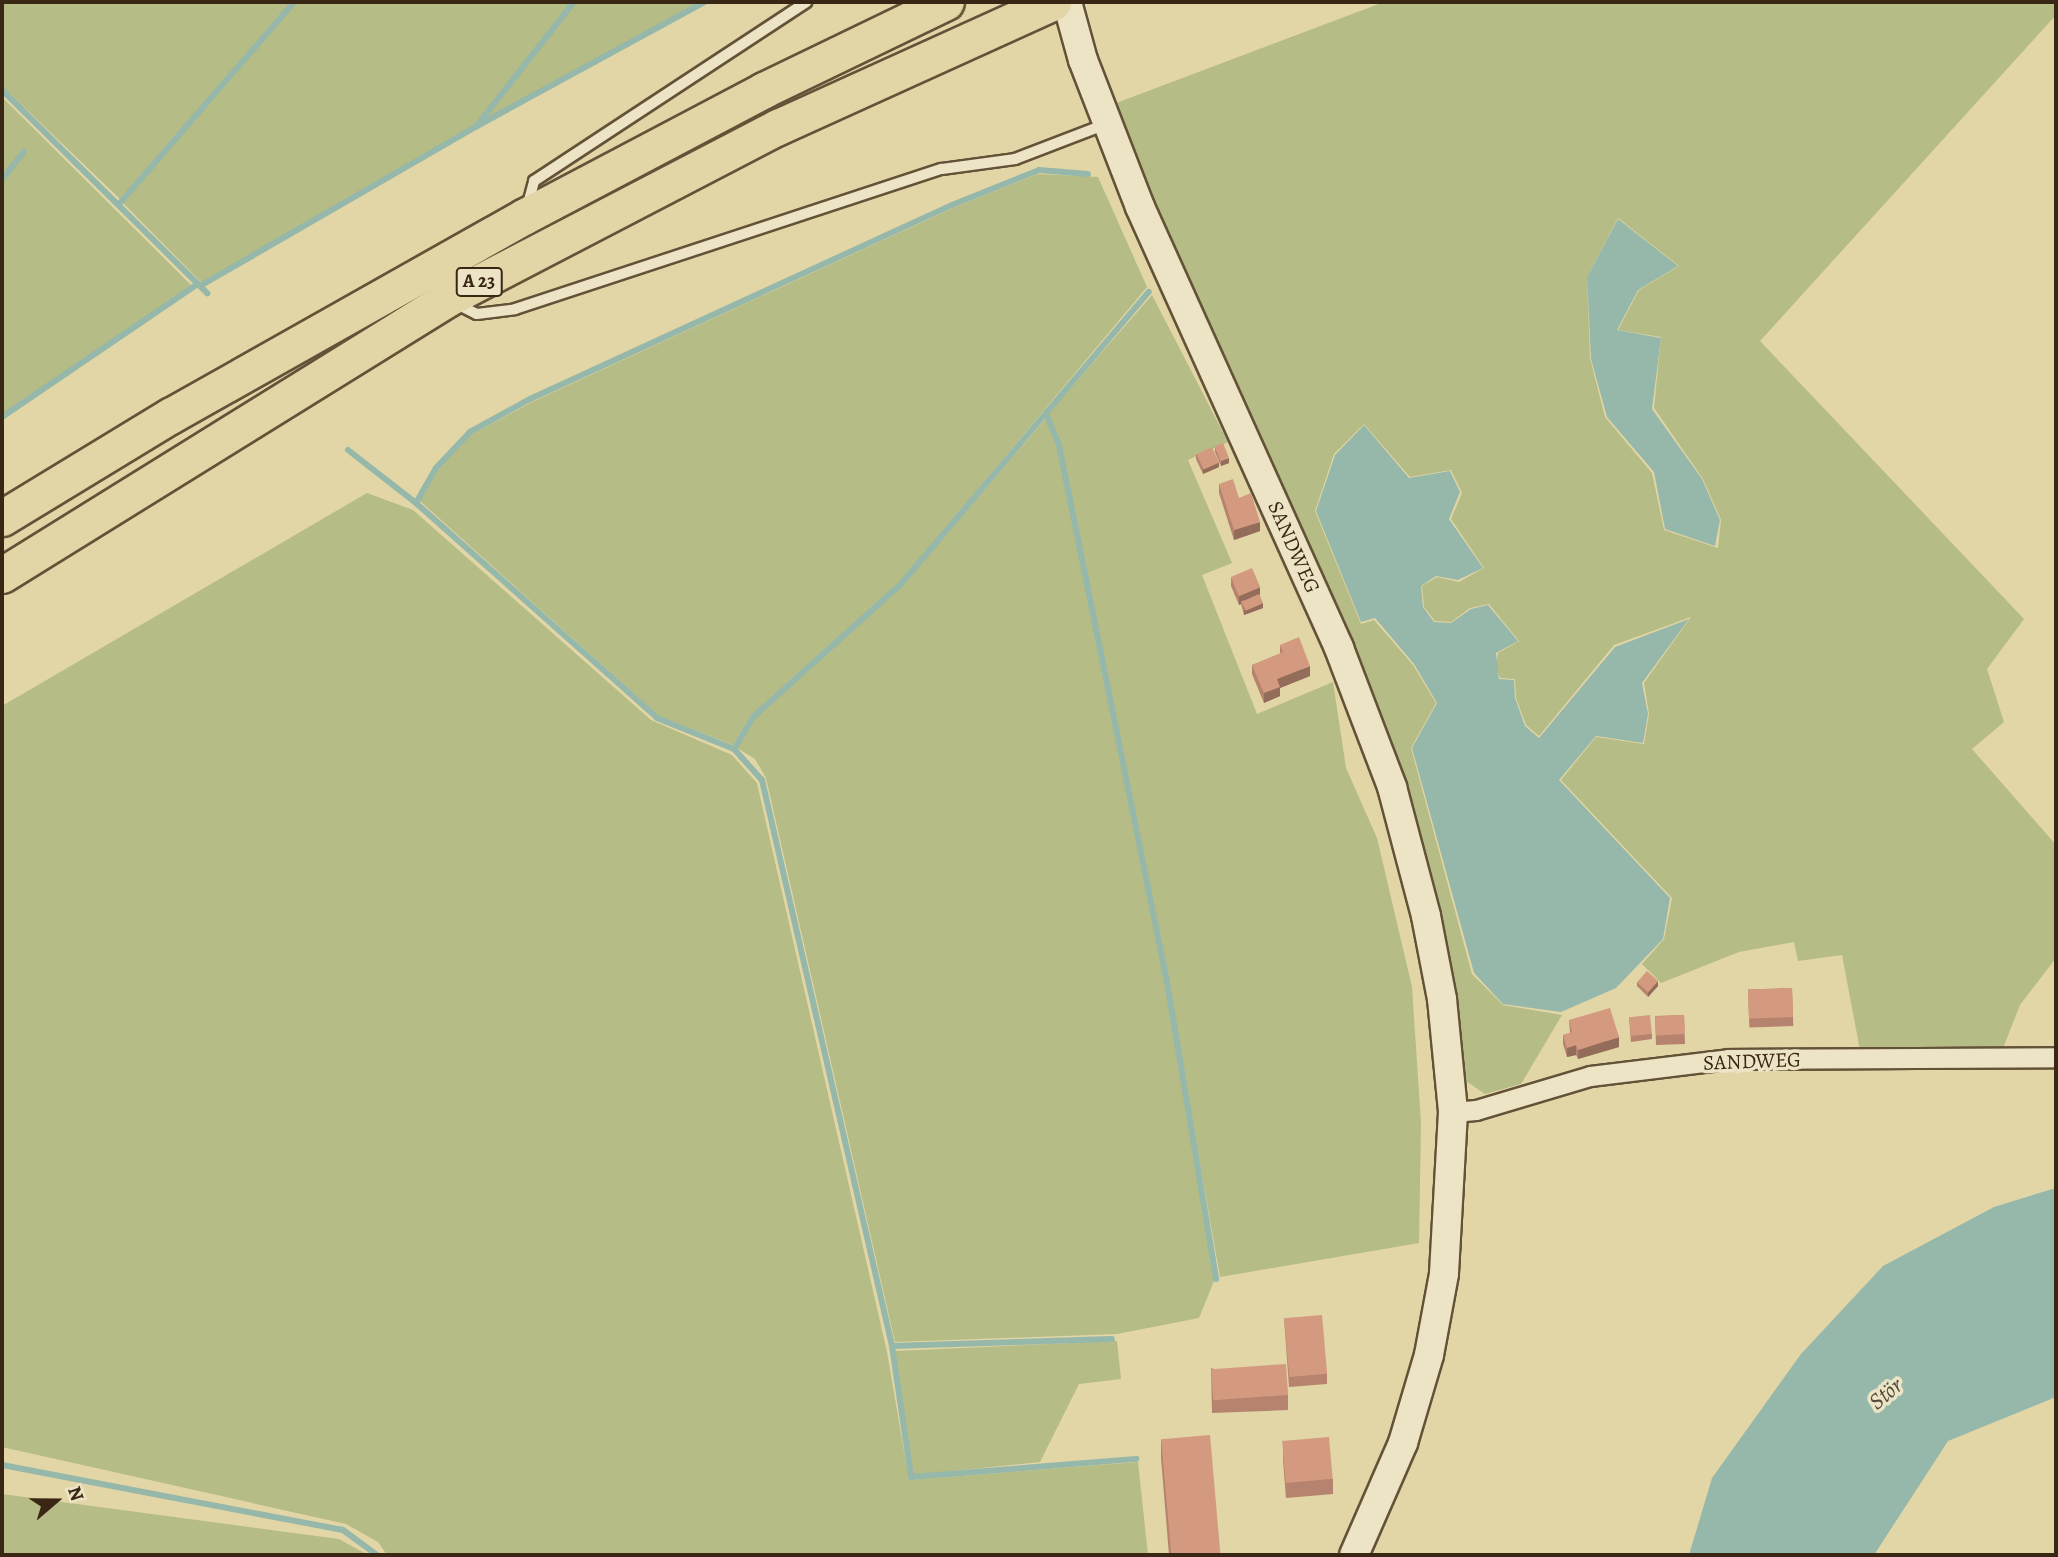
<!DOCTYPE html>
<html>
<head>
<meta charset="utf-8">
<style>
  body { margin:0 }
  #map { position:relative; width:2058px; height:1557px; overflow:hidden; background:#e2d5a6; font-family:Alegreya,serif }
  div>[style] { position:absolute }
  [style*='--x'] { left:calc(var(--x)*1px); top:calc(var(--y)*1px); width:calc(var(--w)*1px); rotate:calc(var(--a)*1deg) }
  .green>* { inset:0; background:#b6bc85 }
  .water>* { inset:0; background:#95b8aa }
  .stream>* { height:6px; margin:-3px; padding:0 3px; transform-origin:3px; border-radius:3px; background:#95b8aa }
  .roads { filter:drop-shadow(2px 0 #645238) drop-shadow(-2px 0 #645238) drop-shadow(0 2px #645238) drop-shadow(0 -2px #645238) }
  .lane>* { height:10px; margin:-5px; padding:0 5px; transform-origin:5px; border-radius:5px; background:#ece4c5 }
  .street>* { height:19px; margin:-9.5px; padding:0 9.5px; transform-origin:9.5px; border-radius:9.5px; background:#ece4c5 }
  .secondary>* { height:28px; margin:-14px; padding:0 14px; transform-origin:14px; border-radius:14px; background:#ece4c5 }
  .highway>* { height:35px; margin:-17.5px; padding:0 17.5px; transform-origin:17.5px; border-radius:17.5px; background:#e2d5a6 }
  .wall>* { inset:0; background:#b6846e; transform-origin:0 0 }
  .shaded-wall>* { inset:0; background:#946c5a }
  .building>* { inset:0; background:#d49a80; transform-origin:0 0 }
  span { translate:-50% -50%; white-space:nowrap; text-align:center; line-height:1.15; -webkit-text-stroke:7px #ece4c5; paint-order:stroke }
  .shield-label span { padding:2px 5px; background:#ece4c5; border:2px solid; border-radius:5px; -webkit-text-stroke-width:0 }
  .shield-label { font-size:19px; color:#3a2614; font-weight:700 }
  .street-label { font-size:21px; color:#3a2614 }
  .water-label { font-size:23px; color:#514a3a; font-style:italic }
  .frame { position:absolute; inset:0; border:4px solid #3a2614; pointer-events:none }
  .north { position:absolute; left:21px; top:1466px; width:70px; height:70px; -webkit-text-stroke:5px #ece4c5; paint-order:stroke; rotate:70deg; font-size:19px; font-weight:700; line-height:28px; text-align:center; color:#3a2614 }
  .north::after { content:''; display:block; margin:auto; width:24px; height:32px; background:#3a2614; clip-path:polygon(50% 0,100% 100%,50% 72%,0 100%) }
</style>
</head>
<body>
<div id="map">
  <div class="green">
    <div style="clip-path:polygon(2px 2px,291px 2px,120px 199px,2px 86px)"></div>
    <div style="clip-path:polygon(297px 2px,572px 2px,476px 125px,202px 283px,123px 203px)"></div>
    <div style="clip-path:polygon(575px 2px,700px 2px,482px 121px,547px 34px)"></div>
    <div style="clip-path:polygon(evenodd,1384px 2px,2056px 2px,2056px 15px,1760px 341px,2024px 619px,1987px 669px,2004px 722px,1972px 749px,2056px 845px,2056px 958px,2020px 1005px,2003px 1048px,1860px 1050px,1842px 955px,1798px 961px,1794px 942px,1739px 952px,1661px 983px,1642px 964px,1664px 939px,1672px 898px,1561px 780px,1596px 737px,1644px 744px,1649px 714px,1644px 683px,1691px 617px,1614px 645px,1539px 736px,1526px 725px,1516px 698px,1515px 679px,1500px 678px,1496px 666px,1498px 653px,1519px 641px,1489px 604px,1470px 608px,1451px 622px,1435px 621px,1424px 607px,1422px 586px,1437px 577px,1459px 582px,1484px 568px,1451px 519px,1462px 493px,1451px 470px,1410px 477px,1364px 424px,1334px 454px,1315px 511px,1361px 624px,1374px 620px,1413px 665px,1436px 703px,1411px 748px,1472px 974px,1503px 1005px,1562px 1015px,1521px 1084px,1485px 1094px,1463px 1079px,1447px 950px,1409px 792px,1351px 638px,1111px 105px,1384px 2px,1618px 218px,1679px 266px,1639px 290px,1618px 330px,1661px 337px,1654px 408px,1703px 479px,1721px 520px,1718px 548px,1664px 530px,1652px 473px,1605px 417px,1590px 358px,1587px 277px,1618px 218px)"></div>
    <div style="clip-path:polygon(2px 97px,191px 285px,2px 415px,2px 181px,25px 153px,2px 176px)"></div>
    <div style="clip-path:polygon(1038px 174px,1098px 177px,1147px 287px,901px 581px,751px 715px,733px 745px,659px 716px,420px 501px,438px 470px,471px 435px,532px 402px,953px 208px)"></div>
    <div style="clip-path:polygon(1152px 295px,1228px 442px,1188px 460px,1232px 563px,1202px 575px,1257px 714px,1333px 682px,1346px 768px,1377px 838px,1412px 987px,1421px 1123px,1419px 1243px,1220px 1277px,1168px 982px,1061px 444px,1048px 414px)"></div>
    <div style="clip-path:polygon(1047px 417px,1057px 445px,1165px 982px,1214px 1281px,1199px 1318px,1117px 1334px,895px 1342px,766px 778px,755px 759px,737px 748px,754px 718px,903px 585px)"></div>
    <div style="clip-path:polygon(367px 493px,413px 510px,651px 720px,732px 755px,757px 783px,887px 1352px,909px 1480px,1138px 1462px,1148px 1555px,387px 1555px,378px 1542px,346px 1524px,2px 1447px,2px 706px)"></div>
    <div style="clip-path:polygon(1117px 1341px,1121px 1379px,1079px 1384px,1040px 1462px,913px 1475px,895px 1351px)"></div>
    <div style="clip-path:polygon(2px 1494px,339px 1539px,368px 1555px,2px 1555px)"></div>
  </div>
  <div class="water">
    <div style="clip-path:polygon(1618px 219px,1678px 266px,1638px 290px,1617px 330px,1661px 338px,1652px 409px,1702px 479px,1720px 520px,1715px 546px,1665px 529px,1654px 472px,1607px 417px,1591px 359px,1587px 277px)"></div>
    <div style="clip-path:polygon(1364px 425px,1409px 478px,1450px 471px,1460px 492px,1449px 519px,1483px 568px,1458px 580px,1436px 576px,1421px 586px,1423px 607px,1434px 622px,1451px 623px,1471px 609px,1488px 605px,1518px 641px,1496px 653px,1499px 679px,1514px 680px,1515px 698px,1525px 726px,1539px 738px,1615px 647px,1689px 619px,1642px 683px,1648px 714px,1643px 743px,1596px 736px,1559px 780px,1670px 898px,1663px 939px,1616px 988px,1561px 1012px,1503px 1004px,1474px 973px,1412px 748px,1437px 703px,1414px 664px,1375px 618px,1361px 622px,1316px 511px,1335px 455px)"></div>
    <div style="clip-path:polygon(2056px 1188px,2056px 1397px,1948px 1441px,1874px 1555px,1689px 1555px,1712px 1478px,1801px 1354px,1883px 1266px,1994px 1207px)"></div>
  </div>
  <div class="stream">
    <div style="--x:2;--y:90;--w:289;--a:44.7"></div>
    <div style="--x:478;--y:124;--w:155;--a:-51.8"></div>
    <div style="--x:2;--y:179;--w:35;--a:-51"></div>
    <div style="--x:120;--y:203;--w:266;--a:-49.1"></div>
    <div style="--x:200;--y:286;--w:320;--a:-30"></div>
    <div style="--x:477;--y:126;--w:259;--a:-28.6"></div>
    <div style="--x:1046;--y:413;--w:35;--a:68"></div>
    <div style="--x:1059;--y:445;--w:548;--a:78.63"></div>
    <div style="--x:1167;--y:982;--w:301;--a:80.6"></div>
    <div style="--x:2;--y:417;--w:237;--a:-34.2"></div>
    <div style="--x:348;--y:450;--w:86;--a:37.9"></div>
    <div style="--x:416;--y:503;--w:323;--a:41.7"></div>
    <div style="--x:657;--y:718;--w:83;--a:21.9"></div>
    <div style="--x:734;--y:749;--w:42;--a:47.9"></div>
    <div style="--x:762;--y:780;--w:581;--a:77.06"></div>
    <div style="--x:892;--y:1346;--w:220;--a:-1.8"></div>
    <div style="--x:416;--y:503;--w:40;--a:-60.3"></div>
    <div style="--x:436;--y:468;--w:50;--a:-46.6"></div>
    <div style="--x:470;--y:432;--w:68;--a:-28.8"></div>
    <div style="--x:530;--y:399;--w:464;--a:-24.7"></div>
    <div style="--x:952;--y:205;--w:94;--a:-21.9"></div>
    <div style="--x:1039;--y:170;--w:49;--a:4.7"></div>
    <div style="--x:734;--y:749;--w:37;--a:-59"></div>
    <div style="--x:753;--y:717;--w:199;--a:-41.9"></div>
    <div style="--x:901;--y:584;--w:383;--a:-49.7"></div>
    <div style="--x:892;--y:1346;--w:132;--a:81.7"></div>
    <div style="--x:911;--y:1477;--w:226;--a:-4.6"></div>
    <div style="--x:2;--y:1465;--w:347;--a:10.8"></div>
    <div style="--x:343;--y:1530;--w:42;--a:36.3"></div>
  </div>
  <div class="roads">
    <div class="lane">
      <div style="--x:528;--y:204;--w:24;--a:-75"></div>
      <div style="--x:534;--y:181;--w:326;--a:-33.3"></div>
      <div style="--x:457;--y:304;--w:22;--a:27"></div>
      <div style="--x:477;--y:314;--w:38;--a:-7"></div>
      <div style="--x:515;--y:309;--w:449;--a:-18.2"></div>
      <div style="--x:942;--y:169;--w:74;--a:-7.8"></div>
      <div style="--x:1015;--y:159;--w:97;--a:-21"></div>
    </div>
    <div class="street">
      <div style="--x:1453;--y:1112;--w:23;--a:-5"></div>
      <div style="--x:1476;--y:1110;--w:119;--a:-16.6"></div>
      <div style="--x:1590;--y:1076;--w:139;--a:-7"></div>
      <div style="--x:1728;--y:1059;--w:328;--a:-0.3"></div>
    </div>
    <div class="secondary">
      <div style="--x:1067;--y:2;--w:60;--a:74.6"></div>
      <div style="--x:1083;--y:60;--w:158;--a:68.8"></div>
      <div style="--x:1140;--y:207;--w:484;--a:65.7"></div>
      <div style="--x:1339;--y:648;--w:149;--a:69.1"></div>
      <div style="--x:1392;--y:787;--w:133;--a:75.2"></div>
      <div style="--x:1426;--y:916;--w:85;--a:79.1"></div>
      <div style="--x:1442;--y:999;--w:114;--a:84.4"></div>
      <div style="--x:1453;--y:1112;--w:162;--a:93.2"></div>
      <div style="--x:1444;--y:1274;--w:82;--a:100.5"></div>
      <div style="--x:1429;--y:1355;--w:92;--a:106.5"></div>
      <div style="--x:1403;--y:1443;--w:122;--a:113.6"></div>
    </div>
    <div class="highway">
      <div style="--x:2;--y:518;--w:197;--a:-31.3"></div>
      <div style="--x:170;--y:416;--w:407;--a:-29.4"></div>
      <div style="--x:525;--y:216;--w:270;--a:-27.8"></div>
      <div style="--x:764;--y:90;--w:202;--a:-25.8"></div>
      <div style="--x:2;--y:575;--w:524;--a:-31.81"></div>
      <div style="--x:447;--y:299;--w:373;--a:-27.5"></div>
      <div style="--x:778;--y:127;--w:302;--a:-24.4"></div>
    </div>
  </div>
  <div class="wall">
    <div style="clip-path:polygon(1215px 447px,1229px 463px,1221px 466px,1215px 452px)"></div>
    <div style="clip-path:polygon(1196px 454px,1219px 467px,1203px 474px,1196px 459px)"></div>
    <div style="clip-path:polygon(1219px 484px,1239px 498px,1260px 531px,1234px 540px,1219px 493px)"></div>
    <div style="clip-path:polygon(1231px 577px,1260px 596px,1263px 608px,1244px 615px,1241px 604px,1239px 605px,1231px 586px)"></div>
    <div style="clip-path:polygon(1280px 645px,1310px 676px,1280px 688px,1280px 696px,1264px 703px,1252px 674px,1252px 665px,1280px 654px)"></div>
    <div style="clip-path:polygon(1637px 982px,1658px 986px,1648px 997px,1637px 986px)"></div>
    <div style="left:1792px;top:988px;width:38px;height:44px;rotate:88deg"></div>
    <div style="left:1684px;top:1015px;width:29px;height:29px;rotate:88deg"></div>
    <div style="clip-path:polygon(1629px 1017px,1652px 1034px,1652px 1039px,1631px 1042px)"></div>
    <div style="clip-path:polygon(1569px 1020px,1619px 1047px,1578px 1059px,1576px 1055px,1567px 1057px,1563px 1044px,1563px 1035px,1570px 1033px)"></div>
    <div style="clip-path:polygon(1284px 1318px,1327px 1374px,1327px 1384px,1289px 1387px)"></div>
    <div style="clip-path:polygon(1211px 1368px,1288px 1395px,1288px 1410px,1212px 1413px)"></div>
    <div style="clip-path:polygon(1161px 1439px,1220px 1555px,1169px 1555px,1161px 1458px)"></div>
    <div style="clip-path:polygon(1283px 1445px,1333px 1479px,1333px 1494px,1286px 1498px,1283px 1460px)"></div>
  </div>
  <div class="shaded-wall">
    <div style="clip-path:polygon(1229px 458px,1229px 463px,1221px 466px,1221px 461px)"></div>
    <div style="clip-path:polygon(1219px 462px,1219px 467px,1203px 474px,1203px 469px)"></div>
    <div style="clip-path:polygon(1260px 522px,1260px 531px,1234px 540px,1234px 530px)"></div>
    <div style="clip-path:polygon(1260px 587px,1260px 597px,1241px 601px,1241px 604px,1239px 605px,1239px 596px)"></div>
    <div style="clip-path:polygon(1263px 603px,1263px 608px,1244px 615px,1244px 610px)"></div>
    <div style="clip-path:polygon(1310px 666px,1310px 676px,1280px 688px,1280px 696px,1264px 703px,1264px 693px,1277px 679px)"></div>
    <div style="clip-path:polygon(1658px 981px,1658px 986px,1648px 997px,1648px 992px)"></div>
    <div style="clip-path:polygon(1619px 1037px,1619px 1047px,1578px 1059px,1578px 1050px)"></div>
    <div style="clip-path:polygon(1576px 1045px,1576px 1055px,1567px 1057px,1567px 1048px)"></div>
  </div>
  <div class="building">
    <div style="left:1223px;top:443px;width:16px;height:9px;rotate:68deg"></div>
    <div style="left:1212px;top:447px;width:17px;height:17px;rotate:65deg"></div>
    <div style="clip-path:polygon(1233px 479px,1239px 498px,1251px 493px,1260px 522px,1234px 530px,1219px 484px)"></div>
    <div style="left:1252px;top:568px;width:21px;height:23px;rotate:67deg"></div>
    <div style="left:1259px;top:594px;width:10px;height:19px;rotate:66deg"></div>
    <div style="clip-path:polygon(1299px 637px,1310px 666px,1277px 679px,1280px 687px,1264px 693px,1252px 665px,1283px 652px,1280px 645px)"></div>
    <div style="left:1647px;top:971px;width:15px;height:15px;rotate:42deg"></div>
    <div style="left:1792px;top:988px;width:29px;height:44px;rotate:88deg"></div>
    <div style="clip-path:polygon(1610px 1008px,1619px 1037px,1578px 1050px,1576px 1045px,1567px 1048px,1563px 1035px,1572px 1032px,1569px 1020px)"></div>
    <div style="left:1650px;top:1015px;width:19px;height:21px;rotate:84deg"></div>
    <div style="left:1684px;top:1015px;width:19px;height:29px;rotate:87deg"></div>
    <div style="left:1322px;top:1315px;width:59px;height:38px;rotate:85deg"></div>
    <div style="left:1286px;top:1364px;width:31px;height:75px;rotate:86deg"></div>
    <div style="left:1210px;top:1435px;width:120px;height:49px;rotate:85deg"></div>
    <div style="left:1329px;top:1437px;width:42px;height:47px;rotate:85deg"></div>
  </div>
  <div class="shield-label">
    <span style="left:479px;top:282px">A 23</span>
  </div>
  <div class="street-label">
    <span style="left:1294px;top:547px;rotate:66deg">SANDWEG</span>
    <span style="left:1752px;top:1061px;rotate:-2deg">SANDWEG</span>
  </div>
  <div class="water-label">
    <span style="left:1886px;top:1394px;rotate:-40deg">Stör</span>
  </div>
  <div class="frame"></div>
  <div class="north">N</div>
</div>
</body>
</html>
